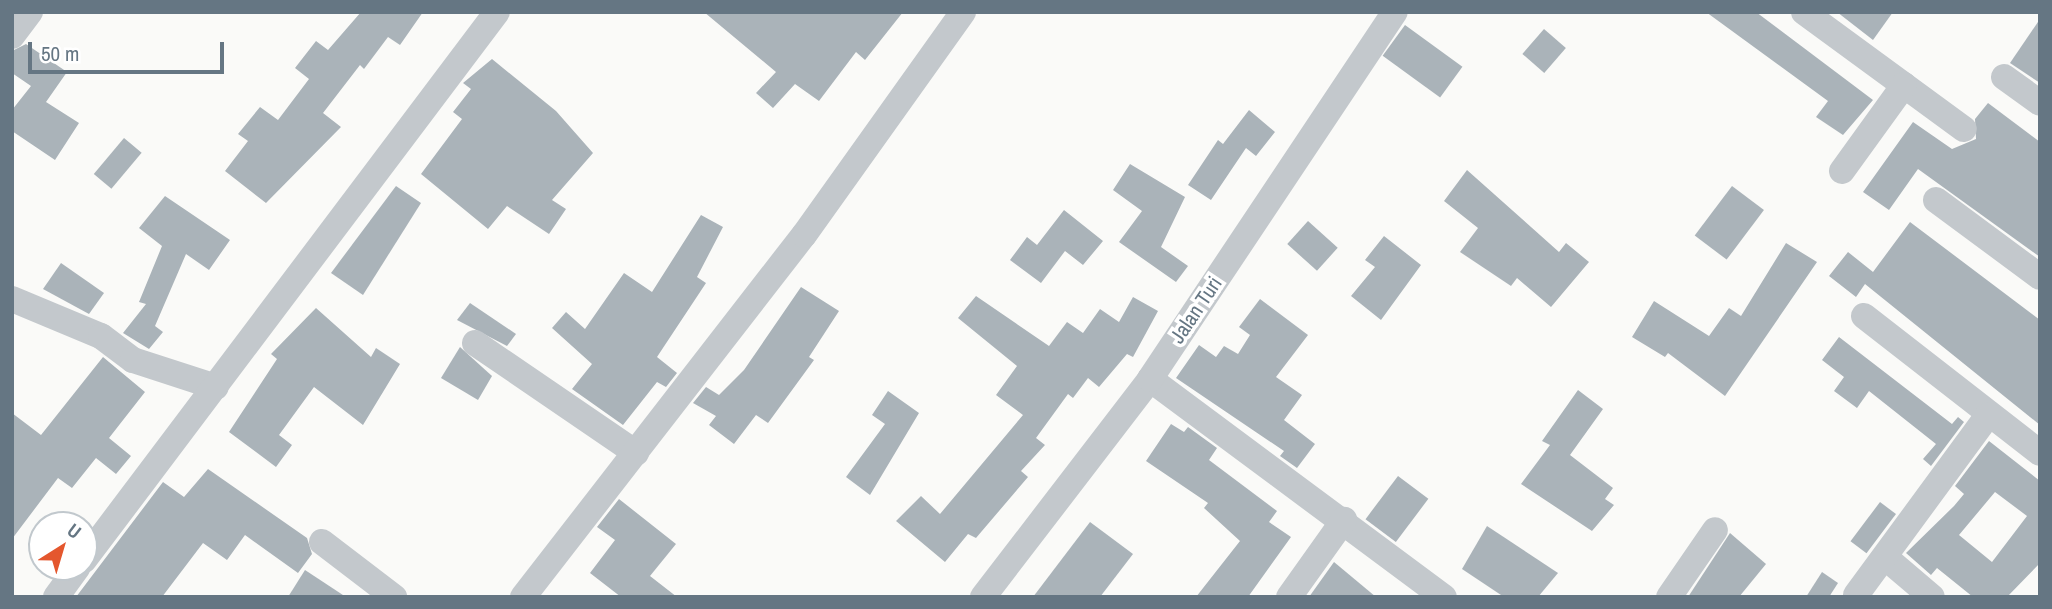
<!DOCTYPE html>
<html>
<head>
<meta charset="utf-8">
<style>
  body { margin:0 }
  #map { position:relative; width:2052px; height:609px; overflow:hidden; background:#fafaf8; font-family:"Archivo Narrow",sans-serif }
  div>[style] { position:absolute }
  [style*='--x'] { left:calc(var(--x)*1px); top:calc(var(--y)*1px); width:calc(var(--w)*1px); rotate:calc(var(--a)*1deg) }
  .building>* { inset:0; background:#aab3b9; transform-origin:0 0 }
  .street>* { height:26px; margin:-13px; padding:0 13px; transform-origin:13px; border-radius:13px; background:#c3c8cc }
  span { translate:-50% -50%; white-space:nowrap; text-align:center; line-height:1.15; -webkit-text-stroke:7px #fff; paint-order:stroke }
  .street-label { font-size:21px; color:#657683 }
  .frame { position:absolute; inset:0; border:14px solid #657683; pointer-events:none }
  .north { position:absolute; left:28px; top:511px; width:70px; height:70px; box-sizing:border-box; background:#fff; border:2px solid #c1c8cd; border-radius:50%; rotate:37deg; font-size:19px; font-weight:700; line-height:28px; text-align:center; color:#657683 }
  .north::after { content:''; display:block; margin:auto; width:24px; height:32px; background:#e4572e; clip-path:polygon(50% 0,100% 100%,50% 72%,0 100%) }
  .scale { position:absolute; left:28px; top:42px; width:196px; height:32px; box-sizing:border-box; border:4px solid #657683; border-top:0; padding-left:9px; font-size:21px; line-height:24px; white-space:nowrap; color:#657683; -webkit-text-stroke:5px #fff; paint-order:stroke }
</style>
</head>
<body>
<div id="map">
  <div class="building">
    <div style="clip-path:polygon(361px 12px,423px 12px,400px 45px,388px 37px,364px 69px,360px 65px,323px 113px,341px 127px,266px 203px,225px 171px,248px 141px,238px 134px,260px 107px,278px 120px,309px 79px,295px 68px,316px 41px,328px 50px)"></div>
    <div style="clip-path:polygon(704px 12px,903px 12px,865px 60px,856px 52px,819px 101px,795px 84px,773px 108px,756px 93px,776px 72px)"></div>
    <div style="clip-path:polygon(1706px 12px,1756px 12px,1873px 100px,1843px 135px,1816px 117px,1828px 101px)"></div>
    <div style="clip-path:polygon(1837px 12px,1893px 12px,1873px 40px)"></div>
    <div style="clip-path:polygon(2040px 19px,2040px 83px,2010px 63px)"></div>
    <div style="left:1405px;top:25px;width:71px;height:38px;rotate:36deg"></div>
    <div style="left:1544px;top:29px;width:29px;height:33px;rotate:41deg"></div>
    <div style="clip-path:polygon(26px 44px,67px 72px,46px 102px,79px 123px,55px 160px,12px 131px,12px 110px,31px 86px,12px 73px,12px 51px)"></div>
    <div style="clip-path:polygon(492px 59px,556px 111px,593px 153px,552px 200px,566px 209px,549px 234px,507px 206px,488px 229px,421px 174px,462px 119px,453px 112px,471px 89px,463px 83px)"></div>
    <div style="clip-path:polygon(1988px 103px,2040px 142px,2040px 257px,1918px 169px,1889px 210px,1863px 192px,1913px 122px,1952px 149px,1976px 139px,1975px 119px)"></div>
    <div style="clip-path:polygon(1249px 110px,1275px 132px,1256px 156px,1246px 148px,1211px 200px,1188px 185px,1218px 140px,1223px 144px)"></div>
    <div style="left:124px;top:138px;width:23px;height:47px;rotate:40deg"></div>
    <div style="clip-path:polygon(1130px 164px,1185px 197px,1161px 247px,1188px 266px,1176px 282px,1119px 242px,1142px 211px,1113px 190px)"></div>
    <div style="clip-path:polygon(1467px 170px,1559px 252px,1566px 243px,1589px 262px,1551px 307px,1517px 278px,1511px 286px,1460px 252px,1478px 228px,1444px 201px)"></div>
    <div style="clip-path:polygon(396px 186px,421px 203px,363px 295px,331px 273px)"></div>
    <div style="left:1732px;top:186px;width:40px;height:62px;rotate:37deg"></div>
    <div style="clip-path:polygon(165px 196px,230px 240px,209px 270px,186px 254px,155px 326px,163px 332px,149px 349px,123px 333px,146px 304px,139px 302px,162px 246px,139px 228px)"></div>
    <div style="clip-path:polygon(1064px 210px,1103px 241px,1083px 265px,1065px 251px,1041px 283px,1010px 260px,1027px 237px,1037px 245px)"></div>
    <div style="clip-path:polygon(701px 215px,723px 227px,697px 277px,706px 283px,657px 357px,677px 373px,666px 387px,657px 382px,623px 425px,572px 389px,592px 364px,552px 328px,566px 312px,585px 329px,624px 273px,652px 292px)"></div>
    <div style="left:1308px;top:221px;width:40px;height:31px;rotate:42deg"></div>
    <div style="clip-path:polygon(1910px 222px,2040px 320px,2040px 425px,1865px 284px,1856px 297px,1829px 276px,1848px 252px,1873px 272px)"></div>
    <div style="clip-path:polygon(1384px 236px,1421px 265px,1381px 320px,1351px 296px,1375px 267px,1365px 260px)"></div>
    <div style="clip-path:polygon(1786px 243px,1817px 262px,1725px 396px,1668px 353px,1665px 357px,1632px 337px,1654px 301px,1709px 336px,1729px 308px,1741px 316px)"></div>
    <div style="clip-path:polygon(61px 263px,104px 293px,89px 314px,43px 289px)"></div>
    <div style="clip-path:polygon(801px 287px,839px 311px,809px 357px,814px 360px,768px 423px,756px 415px,734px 444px,709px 425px,716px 416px,693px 403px,706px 387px,719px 395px,744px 370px)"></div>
    <div style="clip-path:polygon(976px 296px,1049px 346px,1067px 322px,1083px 333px,1100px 309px,1119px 322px,1133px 297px,1158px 311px,1133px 357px,1127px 354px,1099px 387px,1088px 378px,1073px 398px,1068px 394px,1036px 438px,1045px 445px,1021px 471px,1028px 477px,976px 538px,968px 534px,945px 562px,896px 521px,921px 496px,940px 514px,1023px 415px,996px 395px,1017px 366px,958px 318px)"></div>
    <div style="clip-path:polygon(1260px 299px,1308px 335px,1276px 377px,1302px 395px,1284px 420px,1315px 444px,1297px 468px,1280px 456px,1284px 451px,1176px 378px,1199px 345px,1216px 357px,1224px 346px,1238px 354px,1250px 335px,1239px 327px)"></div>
    <div style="clip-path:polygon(470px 303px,516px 334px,507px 346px,457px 320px)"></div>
    <div style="clip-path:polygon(316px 308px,371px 357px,376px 348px,400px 364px,363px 425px,314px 387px,279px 435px,292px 445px,276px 467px,229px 432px,277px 359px,271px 354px)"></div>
    <div style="clip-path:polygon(1839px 337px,1952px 424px,1958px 417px,1964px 422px,1931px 466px,1923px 459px,1936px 444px,1869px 391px,1857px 408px,1834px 391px,1844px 377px,1822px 360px)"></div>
    <div style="clip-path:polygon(460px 347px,492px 376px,478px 400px,441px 378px)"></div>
    <div style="clip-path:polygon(103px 357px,145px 392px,109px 438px,131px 456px,116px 474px,96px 458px,72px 488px,58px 478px,12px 539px,12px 413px,41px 435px)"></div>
    <div style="clip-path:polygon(1578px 390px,1603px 409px,1570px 455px,1613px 488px,1605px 499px,1614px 505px,1592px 531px,1521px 484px,1550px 445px,1542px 441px)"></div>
    <div style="clip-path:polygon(888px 391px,919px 413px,870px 495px,846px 477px,885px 424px,872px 415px)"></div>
    <div style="clip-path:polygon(1171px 424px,1184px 432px,1188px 427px,1217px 448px,1209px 460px,1277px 511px,1269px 522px,1291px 537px,1248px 597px,1196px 597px,1240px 541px,1204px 508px,1208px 503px,1146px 461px)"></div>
    <div style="clip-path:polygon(evenodd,1989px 441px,2040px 481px,2040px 563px,2007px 597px,1973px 597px,1937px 568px,1931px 575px,1906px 553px,1954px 506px,1964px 494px,1955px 486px,1989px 441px,1995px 492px,2027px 516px,1992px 562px,1959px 535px,1995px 492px)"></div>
    <div style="clip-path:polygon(208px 469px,307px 538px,312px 554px,298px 573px,245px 535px,227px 560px,203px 543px,162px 597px,76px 597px,163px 482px,184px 497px)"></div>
    <div style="left:1398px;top:476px;width:38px;height:54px;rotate:37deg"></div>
    <div style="clip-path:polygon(619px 499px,676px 544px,650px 576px,677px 597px,621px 597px,590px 573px,615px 540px,597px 527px)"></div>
    <div style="left:1880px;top:502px;width:20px;height:49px;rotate:37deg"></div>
    <div style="clip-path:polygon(1090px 522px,1133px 554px,1100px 597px,1033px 597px)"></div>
    <div style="clip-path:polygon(1487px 526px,1558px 573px,1538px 597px,1504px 597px,1462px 569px)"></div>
    <div style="clip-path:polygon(1730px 533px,1766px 564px,1739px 597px,1688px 597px)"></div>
    <div style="clip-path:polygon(1334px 562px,1376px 597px,1309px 597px)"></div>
    <div style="clip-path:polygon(305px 570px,346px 597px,288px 597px)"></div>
    <div style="clip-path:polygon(1822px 572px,1838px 583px,1829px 597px,1806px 597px)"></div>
  </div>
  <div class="street">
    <div style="--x:1804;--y:12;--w:198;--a:36.2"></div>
    <div style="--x:12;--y:36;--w:30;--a:-53"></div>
    <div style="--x:2004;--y:77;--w:44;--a:35.8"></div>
    <div style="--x:1842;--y:171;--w:106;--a:-54.2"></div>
    <div style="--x:1936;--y:200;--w:129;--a:36.5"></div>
    <div style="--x:12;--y:299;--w:96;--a:22.6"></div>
    <div style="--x:101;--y:336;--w:40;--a:37"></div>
    <div style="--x:133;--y:360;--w:87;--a:18"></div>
    <div style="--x:1864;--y:316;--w:223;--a:37.9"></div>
    <div style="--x:475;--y:343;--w:195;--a:34.3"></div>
    <div style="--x:1150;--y:379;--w:366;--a:36.6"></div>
    <div style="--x:322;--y:542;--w:91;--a:37.4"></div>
    <div style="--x:1886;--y:558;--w:60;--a:40.3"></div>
    <div style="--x:84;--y:560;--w:686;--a:-53"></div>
    <div style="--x:1856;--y:595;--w:223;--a:-53.7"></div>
    <div style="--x:56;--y:597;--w:37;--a:-54"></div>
    <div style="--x:523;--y:597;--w:458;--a:-52.2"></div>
    <div style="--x:804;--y:235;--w:274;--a:-54.5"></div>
    <div style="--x:983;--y:597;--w:275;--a:-52.5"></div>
    <div style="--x:1150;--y:379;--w:441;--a:-56.3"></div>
    <div style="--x:1289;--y:597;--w:95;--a:-54.5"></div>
    <div style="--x:1669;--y:597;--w:81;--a:-55.5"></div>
  </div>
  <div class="street-label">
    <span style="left:1196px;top:310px;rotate:-56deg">Jalan Turi</span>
  </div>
  <div class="frame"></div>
  <div class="north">U</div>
  <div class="scale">50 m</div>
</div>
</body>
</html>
